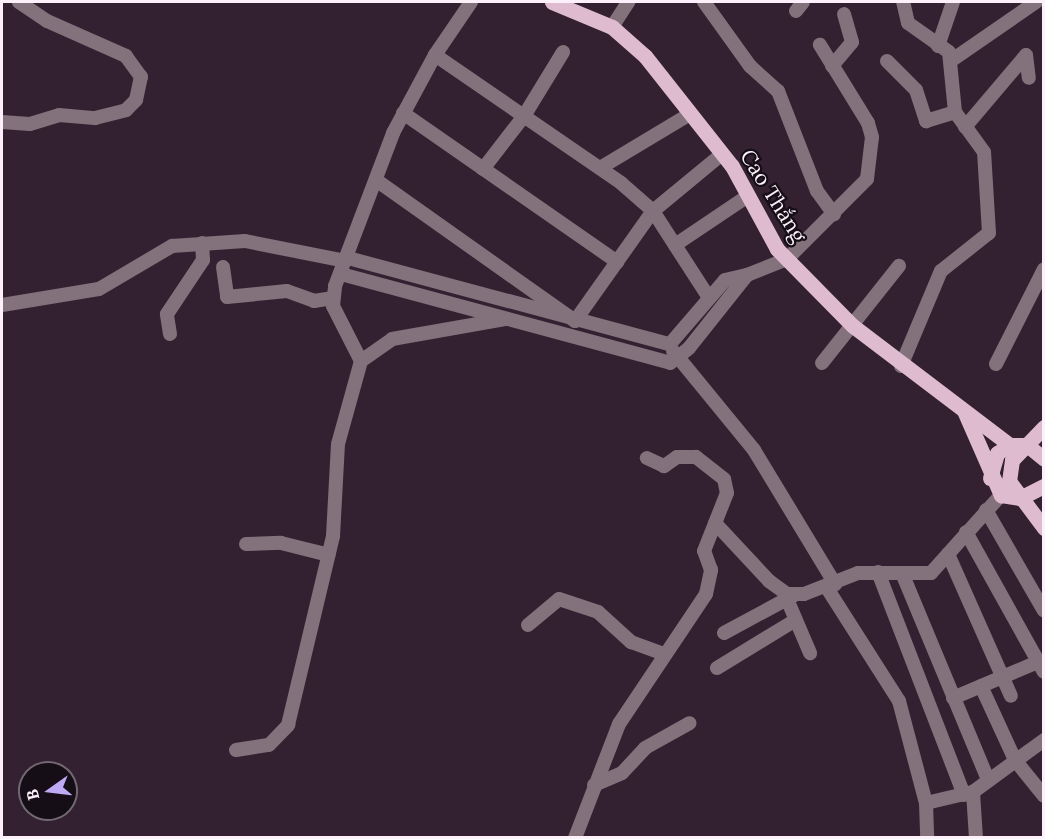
<!DOCTYPE html>
<html>
<head>
<meta charset="utf-8">
<style>
  body { margin:0 }
  #map { position:relative; width:1045px; height:839px; overflow:hidden; background:#332132; font-family:Lora,serif }
  div>[style] { position:absolute }
  [style*='--x'] { left:calc(var(--x)*1px); top:calc(var(--y)*1px); width:calc(var(--w)*1px); rotate:calc(var(--a)*1deg) }
  .minor>* { height:14px; margin:-7px; padding:0 7px; transform-origin:7px; border-radius:7px; background:#83717b }
  .major>* { height:15px; margin:-7.5px; padding:0 7.5px; transform-origin:7.5px; border-radius:7.5px; background:#dfbbcf }
  span { translate:-50% -50%; white-space:nowrap; text-align:center; line-height:1.15; -webkit-text-stroke:4.5px #160e16; paint-order:stroke }
  .street-label { font-size:21px; color:#fcf0fb }
  .frame { position:absolute; inset:0; border:3px solid #fcf0fb; pointer-events:none }
  .north { position:absolute; left:18px; top:761px; width:60px; height:60px; box-sizing:border-box; background:#160e16; border:2px solid #726872; border-radius:50%; rotate:256deg; font-size:16px; font-weight:700; line-height:24px; text-align:center; color:#fcf0fb }
  .north::after { content:''; display:block; margin:auto; width:21px; height:27px; background:#bea9f5; clip-path:polygon(50% 0,100% 100%,50% 72%,0 100%) }
</style>
</head>
<body>
<div id="map">
  <div class="minor">
    <div style="--x:704;--y:2;--w:79;--a:54.3"></div>
    <div style="--x:750;--y:66;--w:38;--a:42"></div>
    <div style="--x:778;--y:91;--w:107;--a:68.7"></div>
    <div style="--x:817;--y:191;--w:29;--a:54"></div>
    <div style="--x:796;--y:11;--w:11;--a:-52"></div>
    <div style="--x:612;--y:27;--w:30;--a:-57"></div>
    <div style="--x:938;--y:46;--w:46;--a:-71.2"></div>
    <div style="--x:435;--y:55;--w:226;--a:34.5"></div>
    <div style="--x:621;--y:183;--w:43;--a:41.2"></div>
    <div style="--x:653;--y:211;--w:103;--a:57.2"></div>
    <div style="--x:952;--y:60;--w:102;--a:-34.6"></div>
    <div style="--x:887;--y:61;--w:41;--a:45"></div>
    <div style="--x:916;--y:90;--w:33;--a:72"></div>
    <div style="--x:926;--y:121;--w:30;--a:-17"></div>
    <div style="--x:832;--y:66;--w:31;--a:-50"></div>
    <div style="--x:852;--y:42;--w:29;--a:-106"></div>
    <div style="--x:403;--y:113;--w:261;--a:34.8"></div>
    <div style="--x:2;--y:122;--w:28;--a:4"></div>
    <div style="--x:30;--y:124;--w:30;--a:-17"></div>
    <div style="--x:59;--y:115;--w:36;--a:5"></div>
    <div style="--x:95;--y:118;--w:32;--a:-14"></div>
    <div style="--x:126;--y:110;--w:14;--a:-45"></div>
    <div style="--x:136;--y:100;--w:24;--a:-78"></div>
    <div style="--x:141;--y:77;--w:26;--a:-126"></div>
    <div style="--x:126;--y:56;--w:86;--a:-156.1"></div>
    <div style="--x:47;--y:21;--w:34;--a:-146"></div>
    <div style="--x:965;--y:127;--w:94;--a:-49.7"></div>
    <div style="--x:1026;--y:55;--w:23;--a:83"></div>
    <div style="--x:600;--y:168;--w:105;--a:-31"></div>
    <div style="--x:483;--y:169;--w:67;--a:-52.3"></div>
    <div style="--x:524;--y:116;--w:75;--a:-58.6"></div>
    <div style="--x:376;--y:180;--w:244;--a:35.3"></div>
    <div style="--x:575;--y:321;--w:135;--a:-54.7"></div>
    <div style="--x:653;--y:211;--w:89;--a:-39.6"></div>
    <div style="--x:675;--y:245;--w:88;--a:-33.9"></div>
    <div style="--x:348;--y:258;--w:333;--a:15"></div>
    <div style="--x:670;--y:344;--w:84;--a:-49.3"></div>
    <div style="--x:725;--y:280;--w:23;--a:-13"></div>
    <div style="--x:223;--y:267;--w:30;--a:82"></div>
    <div style="--x:227;--y:297;--w:60;--a:-5.7"></div>
    <div style="--x:287;--y:291;--w:29;--a:20"></div>
    <div style="--x:314;--y:301;--w:19;--a:-9"></div>
    <div style="--x:341;--y:274;--w:341;--a:15.1"></div>
    <div style="--x:670;--y:363;--w:24;--a:-38"></div>
    <div style="--x:689;--y:348;--w:93;--a:-51.5"></div>
    <div style="--x:747;--y:275;--w:43;--a:-21.8"></div>
    <div style="--x:787;--y:259;--w:113;--a:-45"></div>
    <div style="--x:867;--y:179;--w:42;--a:-83.2"></div>
    <div style="--x:872;--y:137;--w:15;--a:-106"></div>
    <div style="--x:868;--y:123;--w:92;--a:-121.6"></div>
    <div style="--x:2;--y:305;--w:98;--a:-9.4"></div>
    <div style="--x:99;--y:289;--w:85;--a:-30.5"></div>
    <div style="--x:172;--y:246;--w:73;--a:-3.9"></div>
    <div style="--x:245;--y:241;--w:102;--a:11.3"></div>
    <div style="--x:170;--y:334;--w:20;--a:-99"></div>
    <div style="--x:167;--y:314;--w:65;--a:-56.3"></div>
    <div style="--x:203;--y:260;--w:17;--a:-93"></div>
    <div style="--x:673;--y:351;--w:128;--a:50.7"></div>
    <div style="--x:754;--y:450;--w:157;--a:58.8"></div>
    <div style="--x:361;--y:361;--w:38;--a:-35"></div>
    <div style="--x:392;--y:339;--w:116;--a:-10"></div>
    <div style="--x:822;--y:363;--w:124;--a:-51.6"></div>
    <div style="--x:996;--y:364;--w:106;--a:-63.2"></div>
    <div style="--x:901;--y:366;--w:103;--a:-67.2"></div>
    <div style="--x:941;--y:271;--w:61;--a:-38.4"></div>
    <div style="--x:989;--y:233;--w:81;--a:-93.5"></div>
    <div style="--x:984;--y:152;--w:49;--a:-125.9"></div>
    <div style="--x:955;--y:112;--w:60;--a:-95.7"></div>
    <div style="--x:949;--y:52;--w:50;--a:-144.7"></div>
    <div style="--x:908;--y:23;--w:22;--a:-103"></div>
    <div style="--x:986;--y:510;--w:116;--a:60.1"></div>
    <div style="--x:715;--y:523;--w:79;--a:47"></div>
    <div style="--x:769;--y:581;--w:22;--a:36"></div>
    <div style="--x:787;--y:594;--w:17;--a:0"></div>
    <div style="--x:804;--y:594;--w:58;--a:-21.3"></div>
    <div style="--x:858;--y:573;--w:73;--a:0"></div>
    <div style="--x:931;--y:573;--w:105;--a:-48.1"></div>
    <div style="--x:966;--y:532;--w:160;--a:60.9"></div>
    <div style="--x:246;--y:544;--w:35;--a:-2"></div>
    <div style="--x:281;--y:543;--w:49;--a:14"></div>
    <div style="--x:948;--y:554;--w:155;--a:66.1"></div>
    <div style="--x:878;--y:572;--w:239;--a:68.9"></div>
    <div style="--x:902;--y:573;--w:224;--a:67.4"></div>
    <div style="--x:827;--y:588;--w:134;--a:57.5"></div>
    <div style="--x:899;--y:701;--w:106;--a:75.2"></div>
    <div style="--x:926;--y:803;--w:35;--a:88"></div>
    <div style="--x:787;--y:599;--w:59;--a:66.9"></div>
    <div style="--x:528;--y:625;--w:40;--a:-40"></div>
    <div style="--x:559;--y:599;--w:41;--a:18.4"></div>
    <div style="--x:598;--y:612;--w:45;--a:42.3"></div>
    <div style="--x:631;--y:642;--w:35;--a:20"></div>
    <div style="--x:724;--y:633;--w:82;--a:-28.4"></div>
    <div style="--x:717;--y:668;--w:90;--a:-31.4"></div>
    <div style="--x:981;--y:686;--w:81;--a:65.3"></div>
    <div style="--x:1015;--y:760;--w:46;--a:51.1"></div>
    <div style="--x:953;--y:698;--w:92;--a:-23"></div>
    <div style="--x:236;--y:750;--w:33;--a:-9"></div>
    <div style="--x:269;--y:745;--w:28;--a:-46"></div>
    <div style="--x:288;--y:725;--w:194;--a:-76.6"></div>
    <div style="--x:333;--y:536;--w:92;--a:-86.9"></div>
    <div style="--x:338;--y:444;--w:86;--a:-74.5"></div>
    <div style="--x:361;--y:361;--w:62;--a:-117"></div>
    <div style="--x:333;--y:306;--w:20;--a:-84"></div>
    <div style="--x:335;--y:286;--w:164;--a:-69.2"></div>
    <div style="--x:393;--y:133;--w:89;--a:-61.7"></div>
    <div style="--x:435;--y:55;--w:64;--a:-55.8"></div>
    <div style="--x:594;--y:785;--w:30;--a:-23"></div>
    <div style="--x:622;--y:773;--w:34;--a:-47"></div>
    <div style="--x:645;--y:748;--w:51;--a:-29.1"></div>
    <div style="--x:973;--y:792;--w:46;--a:86.3"></div>
    <div style="--x:926;--y:803;--w:48;--a:-13.2"></div>
    <div style="--x:973;--y:792;--w:88;--a:-36.2"></div>
    <div style="--x:575;--y:838;--w:122;--a:-68.9"></div>
    <div style="--x:619;--y:724;--w:156;--a:-56.2"></div>
    <div style="--x:706;--y:594;--w:25;--a:-78"></div>
    <div style="--x:711;--y:570;--w:20;--a:-110"></div>
    <div style="--x:704;--y:551;--w:62;--a:-68.4"></div>
    <div style="--x:727;--y:493;--w:14;--a:-102"></div>
    <div style="--x:724;--y:479;--w:36;--a:-142"></div>
    <div style="--x:696;--y:457;--w:19;--a:180"></div>
    <div style="--x:677;--y:457;--w:16;--a:145"></div>
    <div style="--x:664;--y:466;--w:19;--a:-155"></div>
  </div>
  <div class="major">
    <div style="--x:552;--y:2;--w:65;--a:22.6"></div>
    <div style="--x:612;--y:27;--w:44;--a:41.3"></div>
    <div style="--x:645;--y:56;--w:140;--a:51.7"></div>
    <div style="--x:732;--y:166;--w:94;--a:61.5"></div>
    <div style="--x:777;--y:249;--w:108;--a:45.4"></div>
    <div style="--x:853;--y:326;--w:197;--a:37.2"></div>
    <div style="--x:965;--y:413;--w:90;--a:66.3"></div>
    <div style="--x:1001;--y:495;--w:19;--a:9"></div>
    <div style="--x:1020;--y:498;--w:27;--a:-27"></div>
    <div style="--x:1044;--y:427;--w:46;--a:134.1"></div>
    <div style="--x:1012;--y:460;--w:21;--a:98"></div>
    <div style="--x:1009;--y:481;--w:59;--a:53.3"></div>
    <div style="--x:990;--y:478;--w:26;--a:-74"></div>
    <div style="--x:997;--y:453;--w:15;--a:-32"></div>
    <div style="--x:1010;--y:445;--w:17;--a:0"></div>
    <div style="--x:1027;--y:445;--w:22;--a:39"></div>
  </div>
  <div class="street-label">
    <span style="left:773px;top:196px;rotate:58deg">Cao Thắng</span>
  </div>
  <div class="frame"></div>
  <div class="north">B</div>
</div>
</body>
</html>
